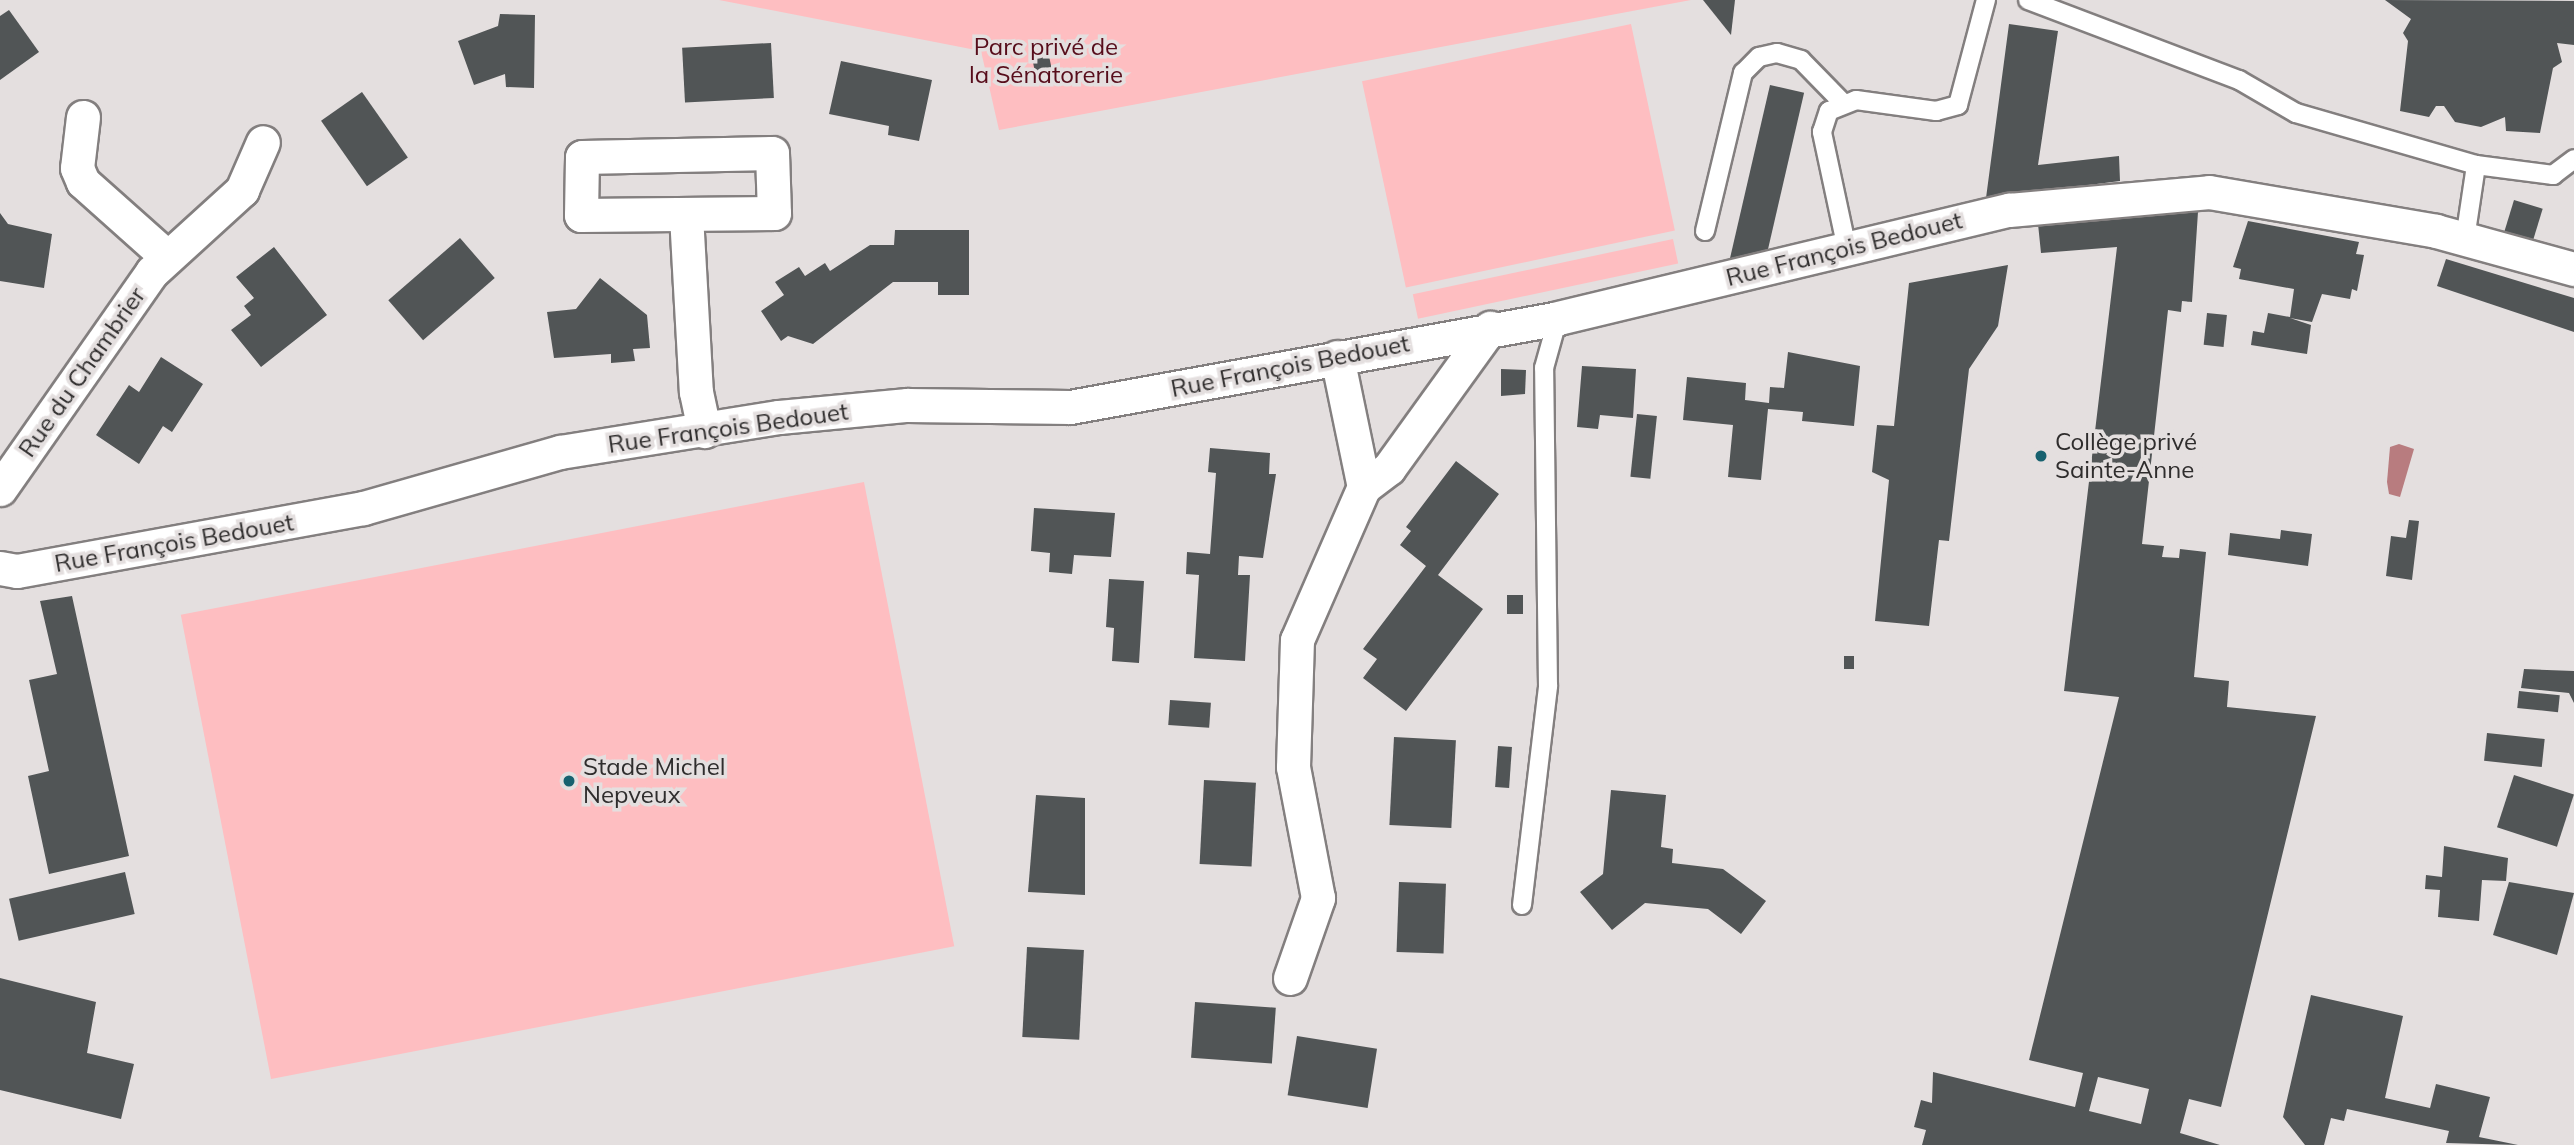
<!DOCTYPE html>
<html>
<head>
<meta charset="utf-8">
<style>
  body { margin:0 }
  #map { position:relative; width:2574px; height:1145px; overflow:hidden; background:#e4dfdf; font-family:Mulish,sans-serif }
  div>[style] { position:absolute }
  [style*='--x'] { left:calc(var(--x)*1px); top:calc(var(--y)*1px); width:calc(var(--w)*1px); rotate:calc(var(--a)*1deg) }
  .green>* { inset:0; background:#febec1; transform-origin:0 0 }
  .water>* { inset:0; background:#b87c7f }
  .building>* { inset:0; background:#515556; transform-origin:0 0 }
  .roads { filter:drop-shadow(2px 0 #837f7f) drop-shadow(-2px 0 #837f7f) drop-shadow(0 2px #837f7f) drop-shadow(0 -2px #837f7f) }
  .lane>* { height:18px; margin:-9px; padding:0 9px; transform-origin:9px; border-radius:9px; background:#fff }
  .street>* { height:33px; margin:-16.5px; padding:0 16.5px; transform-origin:16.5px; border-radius:16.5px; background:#fff }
  .dots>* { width:19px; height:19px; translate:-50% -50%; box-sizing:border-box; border:4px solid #e4dfdf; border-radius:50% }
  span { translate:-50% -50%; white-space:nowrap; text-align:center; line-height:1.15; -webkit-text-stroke:7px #e4dfdf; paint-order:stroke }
  .park-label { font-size:24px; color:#570d1b }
  .street-label { font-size:24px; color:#2f2d2d }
  .poi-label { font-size:24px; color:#2f2d2d }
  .left { translate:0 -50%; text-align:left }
</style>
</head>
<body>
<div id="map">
  <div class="green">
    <div style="clip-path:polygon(719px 0,1691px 0,999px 130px,981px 51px)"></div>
    <div style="left:1631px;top:24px;width:211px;height:275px;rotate:78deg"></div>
    <div style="left:1673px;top:239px;width:25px;height:266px;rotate:78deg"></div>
    <div style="left:864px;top:482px;width:473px;height:696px;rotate:79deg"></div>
  </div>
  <div class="water">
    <div style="clip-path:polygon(2399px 444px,2414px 449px,2400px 497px,2389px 494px,2387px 482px,2390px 447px)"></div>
  </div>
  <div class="building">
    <div style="clip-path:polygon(1703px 0,1735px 0,1731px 35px)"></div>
    <div style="clip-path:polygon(2385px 0,2574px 1px,2574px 45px,2557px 43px,2562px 62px,2553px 68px,2540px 133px,2506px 131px,2505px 117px,2481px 127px,2455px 122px,2444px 106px,2436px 106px,2429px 117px,2400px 111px,2408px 41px,2403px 33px,2411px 19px)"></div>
    <div style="clip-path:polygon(9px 10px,39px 52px,0 80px,0 16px)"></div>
    <div style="clip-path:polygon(500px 14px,535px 15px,534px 88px,506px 87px,505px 74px,474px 85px,458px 41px,498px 26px)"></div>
    <div style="clip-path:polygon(2009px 24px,2058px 31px,2038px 165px,2119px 156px,2120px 181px,1986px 198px)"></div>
    <div style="left:771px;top:43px;width:55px;height:89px;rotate:87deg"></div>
    <div style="left:1049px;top:56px;width:19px;height:17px;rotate:78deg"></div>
    <div style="clip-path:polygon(841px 61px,932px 80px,919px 141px,888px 135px,889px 126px,829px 114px)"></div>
    <div style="left:1770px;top:85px;width:35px;height:179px;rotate:13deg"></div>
    <div style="left:362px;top:92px;width:80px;height:50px;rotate:55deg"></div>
    <div style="left:2514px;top:200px;width:30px;height:35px;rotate:17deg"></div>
    <div style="clip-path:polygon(evenodd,2198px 212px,2192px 302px,2182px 301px,2181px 312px,2168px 310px,2142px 544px,2164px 546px,2162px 557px,2179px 558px,2180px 549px,2206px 552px,2194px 677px,2229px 681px,2227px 707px,2316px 716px,2221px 1107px,2189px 1099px,2180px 1133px,2220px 1145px,1922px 1145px,1926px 1130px,1914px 1127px,1921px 1100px,1932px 1103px,1933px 1072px,2075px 1107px,2083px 1073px,2029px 1060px,2119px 697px,2064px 691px,2117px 247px,2041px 253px,2038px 224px,2198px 212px,2098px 1077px,2149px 1089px,2141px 1124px,2089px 1111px,2098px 1077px)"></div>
    <div style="clip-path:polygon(0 213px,8px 224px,52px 234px,44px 288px,0 281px)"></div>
    <div style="clip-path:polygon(2248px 221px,2359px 242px,2356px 254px,2364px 255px,2357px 291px,2352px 289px,2350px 299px,2322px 294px,2312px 322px,2290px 318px,2311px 325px,2307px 354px,2251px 345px,2253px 331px,2264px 333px,2268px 313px,2290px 317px,2294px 289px,2239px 279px,2241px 269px,2233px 267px)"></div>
    <div style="clip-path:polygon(895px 230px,969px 230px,969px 295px,938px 295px,938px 282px,893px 282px,813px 344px,788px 336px,781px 341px,761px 311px,784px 295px,775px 282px,799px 267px,805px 276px,825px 263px,830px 271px,870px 245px,894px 245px)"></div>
    <div style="left:460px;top:238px;width:53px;height:95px;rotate:49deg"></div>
    <div style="clip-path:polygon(274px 247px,327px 315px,261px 367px,231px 330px,251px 315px,244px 306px,254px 298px,236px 277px)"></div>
    <div style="clip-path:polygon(2446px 259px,2574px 298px,2574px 332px,2437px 286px)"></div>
    <div style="clip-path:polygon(2008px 265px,1998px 326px,1969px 369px,1949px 541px,1939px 540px,1929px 626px,1875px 621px,1889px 480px,1872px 472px,1877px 425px,1894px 426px,1909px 283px)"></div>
    <div style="clip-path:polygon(600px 278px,647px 315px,650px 348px,633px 349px,635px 361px,611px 363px,611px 354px,554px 358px,547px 312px,576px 309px)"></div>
    <div style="left:2207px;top:313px;width:20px;height:32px;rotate:6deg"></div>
    <div style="clip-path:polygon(1788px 352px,1860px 366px,1854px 426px,1802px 421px,1803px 412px,1768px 409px,1761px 480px,1728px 477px,1733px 425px,1683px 420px,1687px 377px,1746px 383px,1745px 400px,1769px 403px,1770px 387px,1784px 388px)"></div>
    <div style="clip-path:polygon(161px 357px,203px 384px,172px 432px,163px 426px,139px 464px,96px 435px,129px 385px,139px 392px)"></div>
    <div style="clip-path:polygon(1582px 366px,1636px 369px,1633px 418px,1600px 415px,1598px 429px,1577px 427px)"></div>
    <div style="clip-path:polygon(1501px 369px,1526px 370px,1525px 394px,1501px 396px)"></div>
    <div style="left:1637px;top:414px;width:20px;height:63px;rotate:6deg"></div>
    <div style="clip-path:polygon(1210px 448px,1270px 453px,1269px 474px,1276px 474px,1263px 558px,1239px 556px,1238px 575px,1250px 575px,1245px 661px,1194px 658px,1199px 575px,1186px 574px,1187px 552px,1210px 554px,1216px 473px,1208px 472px)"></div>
    <div style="clip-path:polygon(1456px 461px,1499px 494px,1438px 575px,1483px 609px,1406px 711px,1363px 678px,1377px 659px,1363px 649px,1426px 566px,1400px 545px,1411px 531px,1406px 527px)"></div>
    <div style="clip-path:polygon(1034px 508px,1115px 513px,1111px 557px,1074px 555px,1072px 574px,1049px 572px,1050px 553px,1031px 551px)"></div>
    <div style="clip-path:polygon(2409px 520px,2419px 521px,2412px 580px,2386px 576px,2391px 536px,2406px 538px)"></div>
    <div style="clip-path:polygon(2281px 530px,2312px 534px,2308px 566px,2228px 555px,2230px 533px,2280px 539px)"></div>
    <div style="clip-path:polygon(1109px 579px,1144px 581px,1139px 663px,1112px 661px,1114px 628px,1106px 627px)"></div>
    <div style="left:1507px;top:595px;width:16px;height:19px"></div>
    <div style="clip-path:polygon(72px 596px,129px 856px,49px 874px,28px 776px,49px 771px,29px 680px,57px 674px,40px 601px)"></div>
    <div style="left:1844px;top:656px;width:10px;height:13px"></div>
    <div style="clip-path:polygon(2524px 669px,2574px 671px,2574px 703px,2569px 693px,2521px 688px)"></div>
    <div style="left:2519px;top:691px;width:41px;height:17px;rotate:6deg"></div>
    <div style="left:1170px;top:700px;width:41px;height:25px;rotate:4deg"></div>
    <div style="left:2487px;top:733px;width:58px;height:28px;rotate:6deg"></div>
    <div style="left:1394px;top:737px;width:62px;height:88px;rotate:3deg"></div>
    <div style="left:1498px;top:746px;width:14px;height:41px;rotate:4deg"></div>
    <div style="left:2514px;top:775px;width:63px;height:55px;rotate:18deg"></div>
    <div style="left:1204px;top:780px;width:52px;height:84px;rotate:3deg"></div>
    <div style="clip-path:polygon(1611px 790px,1666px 795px,1661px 847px,1673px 849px,1672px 863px,1723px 869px,1766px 901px,1741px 934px,1708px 909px,1645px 903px,1612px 930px,1580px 892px,1603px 874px)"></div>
    <div style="clip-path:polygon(1036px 795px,1085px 798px,1085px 895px,1028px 892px)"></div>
    <div style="clip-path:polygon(2444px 846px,2508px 858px,2506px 881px,2482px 880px,2479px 921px,2438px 917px,2440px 890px,2425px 889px,2426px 875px,2442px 877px)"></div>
    <div style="left:125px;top:872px;width:43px;height:119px;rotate:77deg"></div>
    <div style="left:1399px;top:882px;width:47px;height:70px;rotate:2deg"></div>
    <div style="clip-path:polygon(2509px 882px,2574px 893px,2557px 955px,2493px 935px)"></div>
    <div style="left:1027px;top:947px;width:57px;height:90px;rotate:3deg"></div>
    <div style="clip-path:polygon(0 978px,96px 1002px,87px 1053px,134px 1064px,121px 1119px,0 1090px)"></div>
    <div style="clip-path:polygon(2311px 995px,2403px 1016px,2385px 1098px,2430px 1108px,2436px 1084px,2490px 1097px,2479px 1137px,2518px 1145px,2446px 1143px,2449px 1131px,2347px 1109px,2344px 1121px,2331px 1118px,2324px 1145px,2305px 1145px,2283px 1117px)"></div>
    <div style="left:1195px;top:1002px;width:81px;height:56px;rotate:4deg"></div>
    <div style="left:1297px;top:1036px;width:81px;height:60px;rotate:9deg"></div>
  </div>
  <div class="roads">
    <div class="lane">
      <div style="--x:2028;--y:0;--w:226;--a:20.8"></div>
      <div style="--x:2239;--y:80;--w:66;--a:30.1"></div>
      <div style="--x:2296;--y:113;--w:187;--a:16.1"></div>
      <div style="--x:1705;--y:231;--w:163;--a:-76.5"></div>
      <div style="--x:1743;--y:73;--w:23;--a:-45"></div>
      <div style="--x:1759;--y:57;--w:18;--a:-13"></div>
      <div style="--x:1777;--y:53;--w:25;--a:16"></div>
      <div style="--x:1801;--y:60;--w:57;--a:45.7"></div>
      <div style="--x:2465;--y:239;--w:75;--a:-81.5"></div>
      <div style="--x:2476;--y:165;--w:78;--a:7.4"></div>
      <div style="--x:2553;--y:175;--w:26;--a:-37"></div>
      <div style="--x:1847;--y:249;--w:120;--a:-102.1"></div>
      <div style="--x:1822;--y:132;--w:22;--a:-72"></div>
      <div style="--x:1829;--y:111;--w:29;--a:-22"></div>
      <div style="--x:1856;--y:100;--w:81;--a:7.8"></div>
      <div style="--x:1936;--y:111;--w:23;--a:-15"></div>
      <div style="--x:1958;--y:105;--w:109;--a:-75.1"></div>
      <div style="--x:1522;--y:905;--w:221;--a:-83.2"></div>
      <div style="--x:1548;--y:686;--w:318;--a:-90.7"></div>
      <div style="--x:1544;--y:368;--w:52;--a:-74.4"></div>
    </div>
    <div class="street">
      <div style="--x:83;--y:117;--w:51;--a:96.7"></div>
      <div style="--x:77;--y:168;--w:15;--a:67"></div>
      <div style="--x:83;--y:182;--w:111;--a:41.7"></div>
      <div style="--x:772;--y:153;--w:60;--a:88.1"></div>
      <div style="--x:774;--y:213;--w:193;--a:179.4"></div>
      <div style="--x:581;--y:215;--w:58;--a:-89"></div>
      <div style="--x:582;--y:157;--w:190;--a:-1.2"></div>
      <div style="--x:686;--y:215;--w:177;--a:86.8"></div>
      <div style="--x:696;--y:392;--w:40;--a:78"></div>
      <div style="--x:1337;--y:357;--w:133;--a:78.3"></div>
      <div style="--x:0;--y:489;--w:265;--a:-55"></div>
      <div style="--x:152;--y:272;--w:122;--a:-42.3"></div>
      <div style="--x:242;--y:190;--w:52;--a:-66.4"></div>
      <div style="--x:0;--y:568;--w:17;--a:10"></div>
      <div style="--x:17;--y:571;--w:352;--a:-10.3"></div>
      <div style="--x:363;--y:508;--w:205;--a:-15.9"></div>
      <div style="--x:560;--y:452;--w:222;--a:-9.1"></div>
      <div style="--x:779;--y:417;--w:129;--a:-5.4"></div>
      <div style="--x:907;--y:405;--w:163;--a:0.7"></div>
      <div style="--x:1070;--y:407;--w:496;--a:-10.3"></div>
      <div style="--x:1558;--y:318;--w:464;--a:-13.5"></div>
      <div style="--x:2009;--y:210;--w:201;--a:-5.1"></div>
      <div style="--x:2209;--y:192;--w:230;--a:9.7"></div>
      <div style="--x:2436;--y:231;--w:143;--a:15.4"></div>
      <div style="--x:1290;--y:978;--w:85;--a:-70.7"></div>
      <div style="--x:1318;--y:898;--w:133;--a:-100.8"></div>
      <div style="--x:1293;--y:767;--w:127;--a:-88.2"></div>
      <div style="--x:1297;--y:640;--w:167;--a:-66.4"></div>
      <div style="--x:1364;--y:487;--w:31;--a:-37"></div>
      <div style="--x:1389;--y:468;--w:173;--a:-54.2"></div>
    </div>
  </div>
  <div class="dots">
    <div style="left:2041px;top:456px;background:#17616f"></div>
    <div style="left:569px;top:781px;background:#17616f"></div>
  </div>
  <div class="park-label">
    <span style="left:1046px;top:61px">Parc privé de<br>la Sénatorerie</span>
  </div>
  <div class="street-label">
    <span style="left:1844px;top:249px;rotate:-14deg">Rue François Bedouet</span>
    <span style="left:1290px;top:366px;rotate:-11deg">Rue François Bedouet</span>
    <span style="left:82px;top:372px;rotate:-55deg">Rue du Chambrier</span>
    <span style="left:728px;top:428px;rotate:-8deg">Rue François Bedouet</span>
    <span style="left:174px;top:543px;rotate:-10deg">Rue François Bedouet</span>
  </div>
  <div class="poi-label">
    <span class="left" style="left:2055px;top:456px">Collège privé<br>Sainte-Anne</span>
    <span class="left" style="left:583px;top:781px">Stade Michel<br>Nepveux</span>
  </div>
</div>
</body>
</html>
